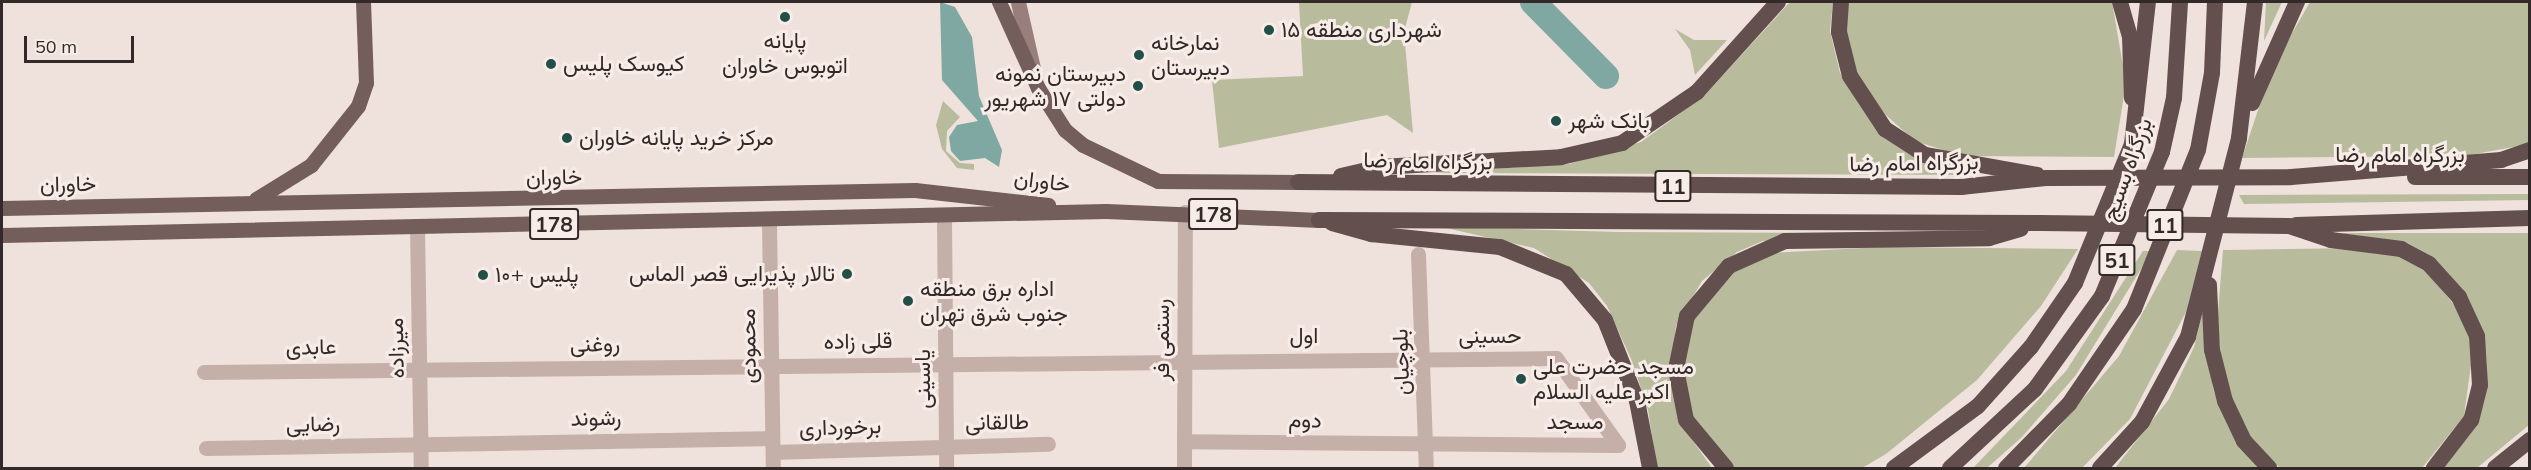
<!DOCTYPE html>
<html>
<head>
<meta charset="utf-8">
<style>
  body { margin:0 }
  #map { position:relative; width:2531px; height:470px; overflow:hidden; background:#efe2dc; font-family:Mulish,Vazirmatn,sans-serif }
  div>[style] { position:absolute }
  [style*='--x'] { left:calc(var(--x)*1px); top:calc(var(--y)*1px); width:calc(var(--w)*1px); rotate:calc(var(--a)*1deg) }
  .green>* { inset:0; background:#b8bc9d }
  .water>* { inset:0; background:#7ea8a1 }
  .river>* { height:26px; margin:-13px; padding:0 13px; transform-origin:13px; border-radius:13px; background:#7ea8a1 }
  .minor>* { height:15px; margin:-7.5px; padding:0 7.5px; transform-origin:7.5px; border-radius:7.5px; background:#c5b0a9 }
  .secondary>* { height:15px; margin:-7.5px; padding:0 7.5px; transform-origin:7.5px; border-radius:7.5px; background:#997f7b }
  .primary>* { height:15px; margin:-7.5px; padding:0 7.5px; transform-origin:7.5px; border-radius:7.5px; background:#735e5b }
  .trunk>* { height:16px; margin:-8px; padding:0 8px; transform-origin:8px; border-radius:8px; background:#63504e }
  .trunk-bridge>* { height:16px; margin:-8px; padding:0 8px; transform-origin:8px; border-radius:8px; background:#63504e }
  .dots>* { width:16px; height:16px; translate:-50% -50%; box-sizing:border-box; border:3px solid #f7ece7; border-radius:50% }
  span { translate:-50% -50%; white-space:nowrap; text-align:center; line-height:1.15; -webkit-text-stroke:6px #f7ece7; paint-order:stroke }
  .shield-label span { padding:2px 4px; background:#f7ece7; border:2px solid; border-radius:4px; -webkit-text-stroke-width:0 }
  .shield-label { font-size:21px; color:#332928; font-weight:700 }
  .poi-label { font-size:22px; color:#332928 }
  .left { translate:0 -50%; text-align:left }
  .right { translate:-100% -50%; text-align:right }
  .street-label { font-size:22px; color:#332928 }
  .frame { position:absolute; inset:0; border:3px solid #332928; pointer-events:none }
  .scale { position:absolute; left:24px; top:36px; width:110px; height:27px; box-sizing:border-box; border:3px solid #332928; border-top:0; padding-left:8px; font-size:18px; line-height:21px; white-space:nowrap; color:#332928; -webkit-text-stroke:4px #f7ece7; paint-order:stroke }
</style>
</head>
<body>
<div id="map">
  <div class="green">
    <div style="clip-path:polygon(1299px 2px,1412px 2px,1404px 32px,1413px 133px,1387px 115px,1219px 148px,1212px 80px,1303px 76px)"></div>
    <div style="clip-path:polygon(1790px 2px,1833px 2px,1830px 31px,1840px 73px,1883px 137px,1932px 166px,1972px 175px,1432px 173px,1569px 164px,1641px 142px,1704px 96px)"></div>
    <div style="clip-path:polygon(1848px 2px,2112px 2px,2126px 83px,2114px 157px,1962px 156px,1915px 141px,1869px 100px,1852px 60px,1845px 26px)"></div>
    <div style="clip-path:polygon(2266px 2px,2282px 2px,2264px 41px)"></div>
    <div style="clip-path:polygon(2310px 2px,2529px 2px,2530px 144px,2464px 156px,2242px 158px,2272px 68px)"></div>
    <div style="clip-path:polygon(1675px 29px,1694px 40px,1727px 40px,1695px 75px,1690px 50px)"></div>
    <div style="clip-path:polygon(943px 101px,960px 117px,947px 131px,946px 151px,960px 163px,974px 164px,974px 170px,957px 168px,942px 149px,936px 125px)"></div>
    <div style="clip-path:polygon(2529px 194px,2529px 200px,2244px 204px,2239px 195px)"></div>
    <div style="clip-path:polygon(1442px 227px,1620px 232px,1871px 233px,1763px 241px,1737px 252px,1702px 281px,1676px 326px,1670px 378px,1681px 424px,1712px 468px,1657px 468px,1648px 410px,1632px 361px,1607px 306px,1589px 283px,1534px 248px)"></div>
    <div style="clip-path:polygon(2339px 233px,2529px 233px,2529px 425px,2477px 468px,2444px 468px,2471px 433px,2487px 378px,2486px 351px,2470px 303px,2400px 242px)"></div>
    <div style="clip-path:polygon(1883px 247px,2078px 249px,2041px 306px,1977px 380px,1886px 454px,1862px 468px,1734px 468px,1697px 427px,1687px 401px,1683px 353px,1696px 312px,1720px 280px,1767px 253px)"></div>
    <div style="clip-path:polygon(2361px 248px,2402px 257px,2430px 274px,2461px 314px,2473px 350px,2464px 416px,2422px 468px,2280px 468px,2254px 445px,2234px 407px,2222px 363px,2217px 325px,2223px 250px)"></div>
    <div style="clip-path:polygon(2177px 250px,2202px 251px,2186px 312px,2130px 419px,2082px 468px,2024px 468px,2119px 356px)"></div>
    <div style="clip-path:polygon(2143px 251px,2152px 251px,2076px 375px,2022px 437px,1987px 468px,1973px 468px,2066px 371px)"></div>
    <div style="clip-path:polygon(2204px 306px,2204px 340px,2214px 392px,2229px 428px,2258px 468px,2115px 468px,2169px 399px,2194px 347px)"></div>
  </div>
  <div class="water">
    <div style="clip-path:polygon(940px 2px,955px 7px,972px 37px,979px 96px,1002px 150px,999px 167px,985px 158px,960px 161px,951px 151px,949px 137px,957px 125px,978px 121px,942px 80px)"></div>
  </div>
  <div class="river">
    <div style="--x:1533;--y:2;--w:104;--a:45.4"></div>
  </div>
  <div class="minor">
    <div style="--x:944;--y:217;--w:251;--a:89.5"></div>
    <div style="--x:769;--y:223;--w:245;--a:89.1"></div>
    <div style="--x:417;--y:226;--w:242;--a:89.1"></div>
    <div style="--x:1418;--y:254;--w:214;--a:87.9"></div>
    <div style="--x:204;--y:372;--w:1352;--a:-0.59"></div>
    <div style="--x:1556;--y:358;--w:107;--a:54.5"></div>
    <div style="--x:1618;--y:445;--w:434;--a:-179.5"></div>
    <div style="--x:206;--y:448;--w:566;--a:-1.01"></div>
    <div style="--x:773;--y:452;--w:275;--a:-1.7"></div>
    <div style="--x:1184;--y:468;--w:256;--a:-89.8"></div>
  </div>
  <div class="secondary">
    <div style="--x:1018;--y:2;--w:68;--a:77.2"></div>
  </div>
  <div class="primary">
    <div style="--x:999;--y:2;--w:94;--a:65.6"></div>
    <div style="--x:1038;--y:88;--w:50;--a:57.3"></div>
    <div style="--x:1065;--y:130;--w:23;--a:40"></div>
    <div style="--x:1083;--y:145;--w:83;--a:25.6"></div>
    <div style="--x:1158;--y:181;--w:140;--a:0.4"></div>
    <div style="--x:256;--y:199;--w:65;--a:-31.7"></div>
    <div style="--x:311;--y:165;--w:75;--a:-51.5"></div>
    <div style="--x:358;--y:106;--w:24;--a:-71"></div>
    <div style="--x:366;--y:83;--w:81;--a:-92.1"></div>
    <div style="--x:2;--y:208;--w:913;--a:-1.13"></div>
    <div style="--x:915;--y:190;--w:134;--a:6.4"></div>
    <div style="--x:2;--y:235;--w:1104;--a:-1.25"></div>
    <div style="--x:1106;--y:211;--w:213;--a:2.4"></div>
  </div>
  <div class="trunk">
    <div style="--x:1841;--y:2;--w:30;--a:94"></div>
    <div style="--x:1839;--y:32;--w:45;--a:76"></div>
    <div style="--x:1850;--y:76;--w:64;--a:56.6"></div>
    <div style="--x:1885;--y:129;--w:48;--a:33"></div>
    <div style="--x:1925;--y:155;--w:114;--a:10.1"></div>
    <div style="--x:2120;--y:2;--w:35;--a:74"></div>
    <div style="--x:2130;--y:36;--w:62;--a:88.2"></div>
    <div style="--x:2252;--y:103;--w:111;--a:-66"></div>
    <div style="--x:1341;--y:176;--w:39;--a:-13"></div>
    <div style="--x:1379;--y:167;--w:182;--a:-3.1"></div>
    <div style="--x:1561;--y:157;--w:63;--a:-12.9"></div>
    <div style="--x:1622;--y:143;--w:91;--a:-34.2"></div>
    <div style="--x:1697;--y:92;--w:121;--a:-48"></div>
    <div style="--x:2291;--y:177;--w:211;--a:-4.6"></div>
    <div style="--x:2501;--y:160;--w:31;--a:-19"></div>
    <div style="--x:2415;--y:177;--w:115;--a:0"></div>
    <div style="--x:1298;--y:182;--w:663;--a:0.43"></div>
    <div style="--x:1961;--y:187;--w:85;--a:-6"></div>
    <div style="--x:1319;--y:220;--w:721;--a:0.24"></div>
    <div style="--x:1332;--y:223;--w:41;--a:15.8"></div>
    <div style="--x:1371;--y:234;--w:130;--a:5.8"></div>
    <div style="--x:1500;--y:247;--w:71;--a:22.2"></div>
    <div style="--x:1566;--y:274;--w:60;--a:49.7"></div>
    <div style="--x:1605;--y:320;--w:87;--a:68.4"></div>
    <div style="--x:1637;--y:401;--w:68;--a:79"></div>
    <div style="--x:2296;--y:225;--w:234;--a:-1.7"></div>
    <div style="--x:2289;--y:226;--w:44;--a:18.4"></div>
    <div style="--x:2331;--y:240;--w:71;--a:7.3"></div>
    <div style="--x:2401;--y:249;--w:32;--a:28"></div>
    <div style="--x:2429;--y:264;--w:45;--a:47.7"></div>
    <div style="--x:2459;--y:297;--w:43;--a:65.2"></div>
    <div style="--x:2477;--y:336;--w:49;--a:86.5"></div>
    <div style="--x:2480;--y:385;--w:36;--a:104"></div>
    <div style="--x:2471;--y:420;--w:61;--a:127.6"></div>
    <div style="--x:2209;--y:285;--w:65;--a:87.4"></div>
    <div style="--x:2212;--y:350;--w:53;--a:75.7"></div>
    <div style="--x:2225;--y:401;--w:44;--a:64.6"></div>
    <div style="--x:2244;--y:441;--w:37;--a:47"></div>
    <div style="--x:1726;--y:468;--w:62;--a:-129.8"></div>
    <div style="--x:1686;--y:420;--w:52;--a:-101.1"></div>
    <div style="--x:1676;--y:369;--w:54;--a:-78.3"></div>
    <div style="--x:1687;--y:316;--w:65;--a:-50"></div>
    <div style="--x:1729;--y:266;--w:61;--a:-24.1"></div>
    <div style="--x:1785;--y:241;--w:204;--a:-0.8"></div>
    <div style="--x:1989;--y:238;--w:33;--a:-16"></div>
    <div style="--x:1894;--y:468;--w:104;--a:-36.4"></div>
    <div style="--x:1978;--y:406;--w:79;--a:-48.1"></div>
    <div style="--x:2031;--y:347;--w:78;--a:-55.5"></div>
    <div style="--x:2075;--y:283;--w:150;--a:-67.7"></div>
    <div style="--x:2132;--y:144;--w:143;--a:-83.6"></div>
    <div style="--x:1950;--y:468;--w:116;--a:-42.9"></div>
    <div style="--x:2035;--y:389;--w:115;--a:-54.2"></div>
    <div style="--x:2102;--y:296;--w:156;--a:-67.4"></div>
    <div style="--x:2162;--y:152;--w:55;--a:-77.5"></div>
    <div style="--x:2174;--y:98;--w:96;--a:-86.4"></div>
    <div style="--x:2006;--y:468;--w:90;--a:-45.5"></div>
    <div style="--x:2069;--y:404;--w:115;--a:-55.6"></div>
    <div style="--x:2134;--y:309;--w:171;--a:-68.1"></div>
    <div style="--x:2198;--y:150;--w:78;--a:-79.7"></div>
    <div style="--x:2212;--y:73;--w:71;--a:-87.6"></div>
    <div style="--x:2100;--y:468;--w:62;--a:-47.6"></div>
    <div style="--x:2142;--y:422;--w:97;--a:-61.6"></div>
    <div style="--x:2188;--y:337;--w:205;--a:-75.6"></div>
    <div style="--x:2239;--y:138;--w:137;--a:-83.3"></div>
    <div style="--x:2495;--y:468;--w:45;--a:-38.7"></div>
  </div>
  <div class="trunk-bridge">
    <div style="--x:2046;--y:178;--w:245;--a:-0.2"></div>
    <div style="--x:2040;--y:223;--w:249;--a:0.7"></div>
  </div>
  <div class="dots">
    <div style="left:785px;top:17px;background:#225049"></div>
    <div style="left:1269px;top:30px;background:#225049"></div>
    <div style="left:1139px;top:55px;background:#225049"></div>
    <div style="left:551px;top:64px;background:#225049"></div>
    <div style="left:1138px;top:86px;background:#225049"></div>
    <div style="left:1556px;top:121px;background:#225049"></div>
    <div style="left:567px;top:138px;background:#225049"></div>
    <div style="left:847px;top:274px;background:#225049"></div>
    <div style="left:483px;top:275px;background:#225049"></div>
    <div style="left:908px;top:301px;background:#225049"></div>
    <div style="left:1521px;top:379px;background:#225049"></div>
  </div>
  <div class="shield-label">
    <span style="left:1673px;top:186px">11</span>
    <span style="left:1213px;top:214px">178</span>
    <span style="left:554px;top:224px">178</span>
    <span style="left:2165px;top:225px">11</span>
    <span style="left:2117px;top:260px">51</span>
  </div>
  <div class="poi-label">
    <span class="left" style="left:1281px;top:30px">شهرداری منطقه ۱۵</span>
    <span style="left:785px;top:53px">پایانه<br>اتوبوس خاوران</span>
    <span class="left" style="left:1151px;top:55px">نمارخانه<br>دبیرستان</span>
    <span class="left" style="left:563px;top:64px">کیوسک پلیس</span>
    <span class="right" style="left:1126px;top:86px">دبیرستان نمونه<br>دولتی ۱۷ شهریور</span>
    <span class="left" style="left:1568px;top:121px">بانک شهر</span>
    <span class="left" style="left:579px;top:138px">مرکز خرید پایانه خاوران</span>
    <span class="right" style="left:835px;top:274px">تالار پذیرایی قصر الماس</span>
    <span class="left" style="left:495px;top:275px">پلیس +۱۰</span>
    <span class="left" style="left:920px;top:301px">اداره برق منطقه<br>جنوب شرق تهران</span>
    <span class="left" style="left:1533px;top:379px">مسجد حضرت علی<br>اکبر علیه السلام</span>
  </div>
  <div class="street-label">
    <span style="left:2400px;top:155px">بزرگراه امام رضا</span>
    <span style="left:1428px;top:161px;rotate:1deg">بزرگراه امام رضا</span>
    <span style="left:1914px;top:163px;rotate:-1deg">بزرگراه امام رضا</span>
    <span style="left:2127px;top:169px;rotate:-70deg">بزرگراه بسیج</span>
    <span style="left:554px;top:177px;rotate:-1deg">خاوران</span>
    <span style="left:1042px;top:181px;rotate:7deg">خاوران</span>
    <span style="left:68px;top:184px;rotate:-1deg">خاوران</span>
    <span style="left:1304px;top:336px">اول</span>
    <span style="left:1490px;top:336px">حسینی</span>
    <span style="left:1162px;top:340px;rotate:-90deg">رستمی فر</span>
    <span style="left:858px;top:341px;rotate:-1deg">قلی زاده</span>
    <span style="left:595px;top:344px;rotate:-1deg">روغنی</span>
    <span style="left:748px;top:346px;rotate:-91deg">محمودی</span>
    <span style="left:311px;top:347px;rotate:-1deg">عابدی</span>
    <span style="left:396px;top:348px;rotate:-91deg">میرزاده</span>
    <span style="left:1401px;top:362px;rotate:-92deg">بلوچیان</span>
    <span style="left:923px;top:379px;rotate:-90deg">یاسینی</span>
    <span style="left:596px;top:418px;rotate:-1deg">رشوند</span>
    <span style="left:1305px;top:420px;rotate:1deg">دوم</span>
    <span style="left:997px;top:422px;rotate:-1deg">طالقانی</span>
    <span style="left:1575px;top:422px">مسجد</span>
    <span style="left:313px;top:424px;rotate:-1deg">رضایی</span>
    <span style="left:840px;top:427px;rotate:-2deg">برخورداری</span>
  </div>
  <div class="frame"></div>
  <div class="scale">50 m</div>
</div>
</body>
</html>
